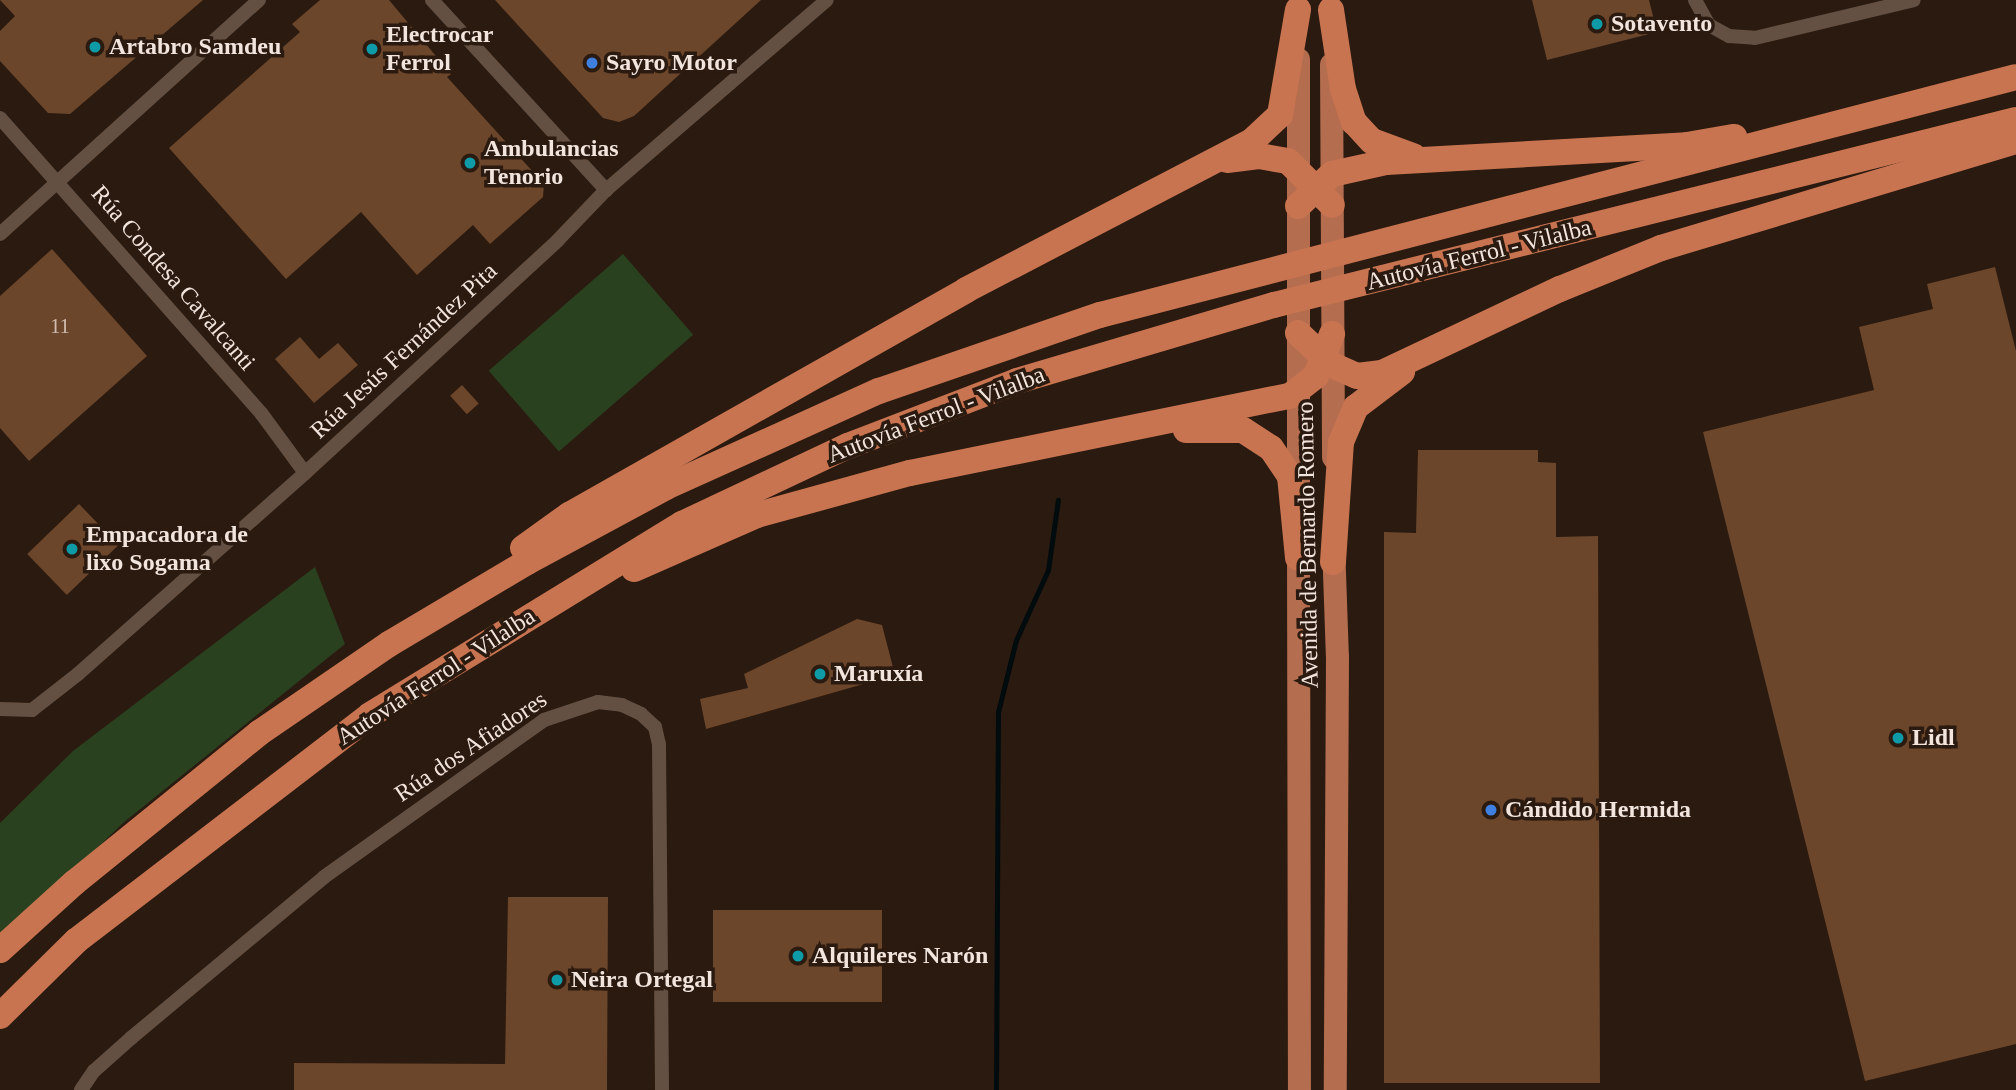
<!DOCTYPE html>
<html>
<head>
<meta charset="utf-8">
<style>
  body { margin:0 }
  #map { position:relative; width:2016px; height:1090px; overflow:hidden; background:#2b1a0f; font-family:Georgia,serif }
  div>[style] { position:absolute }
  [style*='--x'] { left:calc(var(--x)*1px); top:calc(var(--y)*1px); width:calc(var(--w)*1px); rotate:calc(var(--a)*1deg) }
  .green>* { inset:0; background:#2a4120; transform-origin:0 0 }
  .stream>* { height:5px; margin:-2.5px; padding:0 2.5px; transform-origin:2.5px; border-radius:2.5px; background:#000b0e }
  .building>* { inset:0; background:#6c462b; transform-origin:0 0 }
  .minor>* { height:14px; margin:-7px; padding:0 7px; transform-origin:7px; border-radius:7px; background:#635043 }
  .trunk>* { height:23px; margin:-11.5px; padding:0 11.5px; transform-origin:11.5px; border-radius:11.5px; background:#b46d4e }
  .motorway>* { height:26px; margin:-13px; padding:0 13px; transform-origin:13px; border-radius:13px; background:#c97451 }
  .dots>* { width:19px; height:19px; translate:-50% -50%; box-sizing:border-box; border:4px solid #2b1a0f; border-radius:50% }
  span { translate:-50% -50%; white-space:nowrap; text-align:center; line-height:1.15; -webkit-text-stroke:7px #2b1a0f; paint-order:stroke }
  .number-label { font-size:21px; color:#d0bdb1 }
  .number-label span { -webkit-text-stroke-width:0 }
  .poi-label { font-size:24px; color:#f1e5de; font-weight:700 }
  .left { translate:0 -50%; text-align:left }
  .street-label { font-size:24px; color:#f1e5de }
</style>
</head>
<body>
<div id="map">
  <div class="green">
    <div style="left:623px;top:254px;width:107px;height:178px;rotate:49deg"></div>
    <div style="clip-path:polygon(315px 567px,345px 644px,123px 823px,0 942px,0 823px,73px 751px)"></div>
  </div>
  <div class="stream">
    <div style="--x:996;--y:1090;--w:378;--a:-89.7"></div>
    <div style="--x:998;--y:712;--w:74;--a:-76"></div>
    <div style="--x:1016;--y:640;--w:77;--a:-65.4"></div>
    <div style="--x:1048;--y:570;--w:71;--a:-81.9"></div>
  </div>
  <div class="building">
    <div style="clip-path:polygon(0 0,203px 0,70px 114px,48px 113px,0 61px,0 31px,15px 16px)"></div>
    <div style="clip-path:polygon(320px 0,389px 0,451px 74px,447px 77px,544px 184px,543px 197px,490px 244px,473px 225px,417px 275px,361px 212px,286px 279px,169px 148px,300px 32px,292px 24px)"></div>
    <div style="clip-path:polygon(495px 0,761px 0,634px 116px,619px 122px,603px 118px)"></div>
    <div style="clip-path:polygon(1532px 0,1649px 0,1657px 32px,1547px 60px)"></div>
    <div style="clip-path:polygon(52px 249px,147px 356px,29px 461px,0 428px,0 296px)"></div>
    <div style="clip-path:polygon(1995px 267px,2016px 351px,2016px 1044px,1865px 1081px,1703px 432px,1874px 390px,1859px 327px,1933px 309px,1927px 284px)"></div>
    <div style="clip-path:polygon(300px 337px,319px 359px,338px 343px,358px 365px,314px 403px,275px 359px)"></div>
    <div style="left:462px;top:385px;width:25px;height:16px;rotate:48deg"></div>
    <div style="clip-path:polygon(1418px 450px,1538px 450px,1538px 462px,1556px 463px,1556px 537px,1598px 536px,1600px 1083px,1384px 1083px,1384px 532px,1416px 533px)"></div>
    <div style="left:79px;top:504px;width:57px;height:72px;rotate:46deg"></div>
    <div style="clip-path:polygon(857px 619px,882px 625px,895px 675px,706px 729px,700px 699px,748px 688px,744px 674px)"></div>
    <div style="clip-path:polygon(508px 897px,608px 897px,607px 1090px,294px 1090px,294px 1063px,505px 1064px)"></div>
    <div style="left:713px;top:910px;width:169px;height:92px"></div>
  </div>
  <div class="minor">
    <div style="--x:432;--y:0;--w:258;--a:47.5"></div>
    <div style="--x:1695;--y:0;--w:29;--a:61"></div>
    <div style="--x:1709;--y:25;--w:23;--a:29"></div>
    <div style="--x:1729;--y:36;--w:26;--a:4"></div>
    <div style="--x:1755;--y:38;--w:163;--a:-13.4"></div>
    <div style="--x:0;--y:118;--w:394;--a:48.5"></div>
    <div style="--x:261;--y:413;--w:74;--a:53.7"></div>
    <div style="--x:0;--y:234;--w:349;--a:-42.1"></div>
    <div style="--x:0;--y:709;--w:32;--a:2"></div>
    <div style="--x:32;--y:710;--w:58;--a:-38"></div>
    <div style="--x:78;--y:674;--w:303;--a:-41.5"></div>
    <div style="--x:305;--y:473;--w:344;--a:-42.6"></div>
    <div style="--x:558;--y:240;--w:69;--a:-46.2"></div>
    <div style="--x:606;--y:190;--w:291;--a:-40.7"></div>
    <div style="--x:81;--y:1090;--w:23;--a:-56"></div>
    <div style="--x:94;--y:1071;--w:50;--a:-41.7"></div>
    <div style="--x:131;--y:1038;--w:251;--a:-39.8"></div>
    <div style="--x:324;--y:877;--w:270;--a:-35.5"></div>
    <div style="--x:544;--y:720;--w:57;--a:-18.4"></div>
    <div style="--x:598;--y:702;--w:24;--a:7"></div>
    <div style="--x:622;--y:705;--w:21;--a:25"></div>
    <div style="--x:641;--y:714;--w:19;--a:43"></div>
    <div style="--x:655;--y:727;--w:17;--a:77"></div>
    <div style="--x:659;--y:744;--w:346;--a:89.5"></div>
  </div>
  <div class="trunk">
    <div style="--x:1298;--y:59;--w:435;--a:90"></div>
    <div style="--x:1331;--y:64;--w:393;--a:89.7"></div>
    <div style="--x:1298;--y:542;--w:548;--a:89.9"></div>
    <div style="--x:1333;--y:544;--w:113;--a:88"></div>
    <div style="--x:1337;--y:657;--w:433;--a:90.3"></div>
  </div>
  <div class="motorway">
    <div style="--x:1331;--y:10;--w:80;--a:81.4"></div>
    <div style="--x:1343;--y:89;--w:35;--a:72"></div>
    <div style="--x:1354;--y:122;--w:26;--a:47"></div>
    <div style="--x:1372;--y:141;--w:44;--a:20.1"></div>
    <div style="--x:1227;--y:160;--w:32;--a:-7"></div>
    <div style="--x:1259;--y:156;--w:29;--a:10"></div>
    <div style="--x:1288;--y:161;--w:62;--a:45"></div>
    <div style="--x:1298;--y:206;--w:47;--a:-43.3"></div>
    <div style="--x:1332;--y:174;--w:55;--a:-12.5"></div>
    <div style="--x:1386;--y:162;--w:301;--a:-3.2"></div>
    <div style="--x:1687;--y:145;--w:48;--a:-9.7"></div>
    <div style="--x:1298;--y:333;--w:47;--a:43.3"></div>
    <div style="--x:1332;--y:365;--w:27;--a:24"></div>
    <div style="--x:1357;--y:376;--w:25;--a:-7"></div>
    <div style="--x:1382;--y:373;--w:197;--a:-25.3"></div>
    <div style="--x:1560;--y:289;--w:109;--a:-22.1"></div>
    <div style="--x:1661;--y:248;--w:371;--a:-16.8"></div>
    <div style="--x:1186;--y:430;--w:57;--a:0"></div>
    <div style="--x:1243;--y:430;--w:33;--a:33"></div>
    <div style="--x:1271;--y:448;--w:34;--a:56"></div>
    <div style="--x:1290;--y:476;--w:82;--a:84.4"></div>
    <div style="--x:523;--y:548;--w:57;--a:-35.7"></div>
    <div style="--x:569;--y:515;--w:456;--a:-29.5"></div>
    <div style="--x:966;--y:290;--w:322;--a:-27.5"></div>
    <div style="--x:1252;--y:141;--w:38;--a:-43"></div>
    <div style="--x:1280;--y:115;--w:107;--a:-80.3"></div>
    <div style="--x:1333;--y:562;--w:120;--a:-86.2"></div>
    <div style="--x:1341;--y:442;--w:38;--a:-67"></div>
    <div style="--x:1356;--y:407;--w:58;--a:-37.3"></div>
    <div style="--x:634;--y:569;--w:134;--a:-23.7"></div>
    <div style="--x:757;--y:515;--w:159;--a:-15.4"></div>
    <div style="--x:910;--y:473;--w:388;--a:-11.5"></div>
    <div style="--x:1290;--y:396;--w:33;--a:-38"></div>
    <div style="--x:1316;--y:376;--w:45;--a:-69.1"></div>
    <div style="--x:0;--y:950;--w:100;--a:-42.2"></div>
    <div style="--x:74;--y:883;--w:238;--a:-39"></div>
    <div style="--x:259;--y:733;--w:158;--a:-34.4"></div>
    <div style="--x:389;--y:644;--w:161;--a:-30.7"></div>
    <div style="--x:527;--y:562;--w:158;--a:-28.3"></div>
    <div style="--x:666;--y:487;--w:234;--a:-24.3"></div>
    <div style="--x:879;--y:391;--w:234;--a:-19"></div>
    <div style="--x:1100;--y:315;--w:946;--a:-14.56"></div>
    <div style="--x:0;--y:1016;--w:107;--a:-44.6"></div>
    <div style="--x:76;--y:941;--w:371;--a:-37.5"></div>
    <div style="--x:370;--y:715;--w:366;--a:-31.5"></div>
    <div style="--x:682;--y:524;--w:183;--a:-25.2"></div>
    <div style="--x:848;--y:446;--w:181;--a:-21"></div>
    <div style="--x:1017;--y:381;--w:268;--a:-16.5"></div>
    <div style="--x:1274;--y:305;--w:765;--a:-14"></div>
  </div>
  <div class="dots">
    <div style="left:1597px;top:24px;background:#0f9aa8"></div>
    <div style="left:95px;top:47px;background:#0f9aa8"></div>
    <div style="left:372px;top:49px;background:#0f9aa8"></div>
    <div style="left:592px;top:63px;background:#3f7fe0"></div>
    <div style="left:470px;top:163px;background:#0f9aa8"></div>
    <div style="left:72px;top:549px;background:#0f9aa8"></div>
    <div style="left:820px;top:674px;background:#0f9aa8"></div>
    <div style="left:1898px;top:738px;background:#0f9aa8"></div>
    <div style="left:1491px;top:810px;background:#3f7fe0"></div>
    <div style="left:798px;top:956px;background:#0f9aa8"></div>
    <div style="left:557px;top:980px;background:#0f9aa8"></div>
  </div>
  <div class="number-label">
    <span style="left:60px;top:326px">11</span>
  </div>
  <div class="poi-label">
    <span class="left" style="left:1611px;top:24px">Sotavento</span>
    <span class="left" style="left:386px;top:49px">Electrocar<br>Ferrol</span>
    <span class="left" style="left:109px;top:47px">Artabro Samdeu</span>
    <span class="left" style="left:606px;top:63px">Sayro Motor</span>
    <span class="left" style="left:484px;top:163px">Ambulancias<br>Tenorio</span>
    <span class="left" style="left:86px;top:549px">Empacadora de<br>lixo Sogama</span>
    <span class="left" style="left:834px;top:674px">Maruxía</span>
    <span class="left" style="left:1912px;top:738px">Lidl</span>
    <span class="left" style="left:1505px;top:810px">Cándido Hermida</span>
    <span class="left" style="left:812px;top:956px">Alquileres Narón</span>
    <span class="left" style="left:571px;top:980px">Neira Ortegal</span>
  </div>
  <div class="street-label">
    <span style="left:1479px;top:255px;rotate:-14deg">Autovía Ferrol - Vilalba</span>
    <span style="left:173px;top:278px;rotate:49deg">Rúa Condesa Cavalcanti</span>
    <span style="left:404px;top:351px;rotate:-43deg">Rúa Jesús Fernández Pita</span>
    <span style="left:936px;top:415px;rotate:-21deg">Autovía Ferrol - Vilalba</span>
    <span style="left:1308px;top:545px;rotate:-91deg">Avenida de Bernardo Romero</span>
    <span style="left:436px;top:677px;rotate:-33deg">Autovía Ferrol - Vilalba</span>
    <span style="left:471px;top:747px;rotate:-34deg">Rúa dos Afiadores</span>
  </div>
</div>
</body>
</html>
